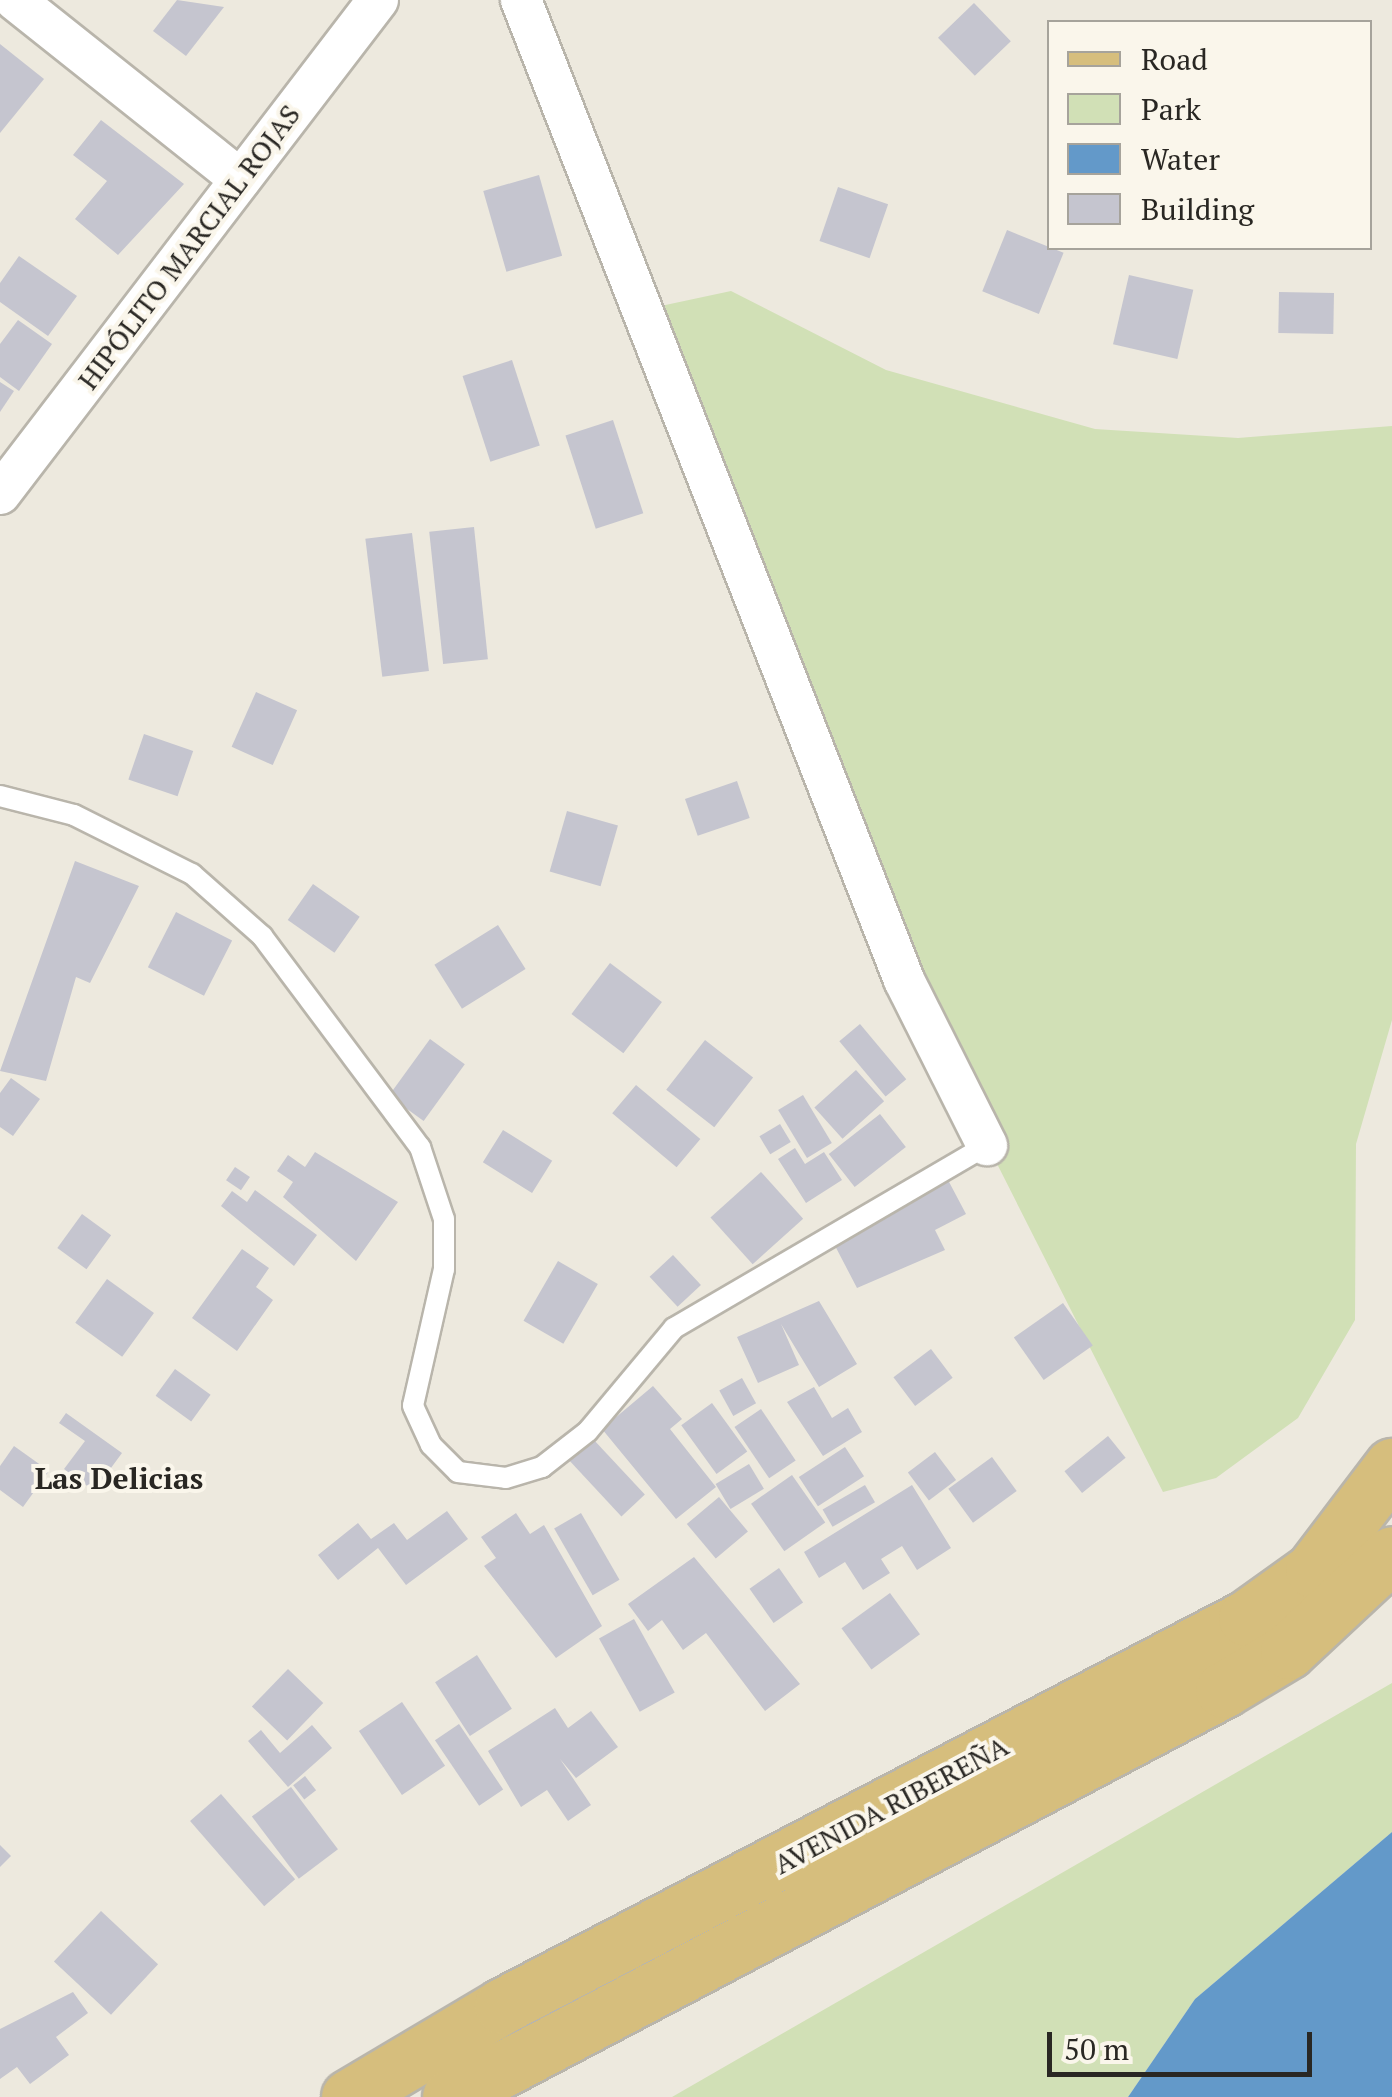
<!DOCTYPE html>
<html>
<head>
<meta charset="utf-8">
<style>
  body { margin:0 }
  #map { position:relative; width:1392px; height:2097px; overflow:hidden; background:#ede9de; font-family:"PT Serif",serif }
  div>[style] { position:absolute }
  [style*='--x'] { left:calc(var(--x)*1px); top:calc(var(--y)*1px); width:calc(var(--w)*1px); rotate:calc(var(--a)*1deg) }
  .green>* { inset:0; background:#d1e0b6 }
  .water>* { inset:0; background:#6399c9 }
  .building>* { inset:0; background:#c5c5cf; transform-origin:0 0 }
  .roads { filter:drop-shadow(2px 0 #b9b5ab) drop-shadow(-2px 0 #b9b5ab) drop-shadow(0 2px #b9b5ab) drop-shadow(0 -2px #b9b5ab) }
  .lane>* { height:20px; margin:-10px; padding:0 10px; transform-origin:10px; border-radius:10px; background:#fff }
  .street>* { height:40px; margin:-20px; padding:0 20px; transform-origin:20px; border-radius:20px; background:#fff }
  .primary>* { height:55px; margin:-27.5px; padding:0 27.5px; transform-origin:27.5px; border-radius:27.5px; background:#d6be7d }
  span { translate:-50% -50%; white-space:nowrap; text-align:center; line-height:1.15; -webkit-text-stroke:8px #faf6eb; paint-order:stroke }
  .street-label { font-size:28px; color:#292723 }
  .neighbourhood-label { font-size:30px; color:#292723; font-weight:700 }
  .legend { position:absolute; left:1047px; top:20px; width:325px; height:230px; box-sizing:border-box; background:#faf6eb; border:2px solid #a6a39b; margin:0; padding:12px 18px; list-style:none; font-size:30px; color:#292723 }
  .legend li { display:flex; align-items:center; gap:20px; height:50px }
  .legend b { width:50px; border:2px solid #a6a39b }
  .scale { position:absolute; left:1047px; top:2032px; width:265px; height:45px; box-sizing:border-box; border:5px solid #292723; border-top:0; padding-left:12px; font-size:30px; line-height:35px; white-space:nowrap; color:#292723; -webkit-text-stroke:8px #faf6eb; paint-order:stroke }
</style>
</head>
<body>
<div id="map">
  <div class="green">
    <div style="clip-path:polygon(731px 291px,886px 370px,1095px 429px,1238px 438px,1392px 426px,1392px 1020px,1356px 1144px,1355px 1320px,1298px 1418px,1216px 1478px,1163px 1492px,904px 980px,642px 310px)"></div>
    <div style="clip-path:polygon(1392px 1683px,1392px 1832px,1195px 1999px,1128px 2097px,672px 2097px)"></div>
  </div>
  <div class="water">
    <div style="clip-path:polygon(1392px 1832px,1392px 2097px,1128px 2097px,1195px 1999px)"></div>
  </div>
  <div class="building">
    <div style="clip-path:polygon(177px 0,224px 7px,186px 56px,153px 31px)"></div>
    <div style="left:974px;top:3px;width:53px;height:50px;rotate:46deg"></div>
    <div style="clip-path:polygon(0 44px,44px 79px,0 133px)"></div>
    <div style="clip-path:polygon(101px 120px,184px 184px,118px 255px,75px 219px,107px 181px,73px 155px)"></div>
    <div style="left:539px;top:175px;width:84px;height:58px;rotate:74deg"></div>
    <div style="left:838px;top:187px;width:53px;height:57px;rotate:19deg"></div>
    <div style="left:1007px;top:230px;width:61px;height:66px;rotate:22deg"></div>
    <div style="clip-path:polygon(19px 256px,77px 296px,48px 336px,0 302px,0 283px)"></div>
    <div style="left:1129px;top:275px;width:66px;height:71px;rotate:13deg"></div>
    <div style="left:1279px;top:292px;width:55px;height:41px;rotate:1deg"></div>
    <div style="clip-path:polygon(18px 320px,52px 344px,19px 391px,0 377px,0 344px)"></div>
    <div style="left:512px;top:360px;width:90px;height:52px;rotate:72deg"></div>
    <div style="clip-path:polygon(0 382px,14px 391px,0 412px)"></div>
    <div style="left:613px;top:420px;width:98px;height:50px;rotate:72deg"></div>
    <div style="left:474px;top:527px;width:133px;height:45px;rotate:84deg"></div>
    <div style="left:412px;top:533px;width:139px;height:47px;rotate:83deg"></div>
    <div style="left:256px;top:692px;width:45px;height:60px;rotate:24deg"></div>
    <div style="left:144px;top:734px;width:52px;height:48px;rotate:19deg"></div>
    <div style="left:737px;top:781px;width:39px;height:55px;rotate:71deg"></div>
    <div style="left:567px;top:811px;width:53px;height:63px;rotate:16deg"></div>
    <div style="clip-path:polygon(75px 861px,139px 886px,90px 983px,76px 977px,46px 1081px,0 1071px)"></div>
    <div style="left:313px;top:884px;width:57px;height:44px;rotate:35deg"></div>
    <div style="left:176px;top:912px;width:63px;height:62px;rotate:27deg"></div>
    <div style="left:498px;top:925px;width:52px;height:75px;rotate:58deg"></div>
    <div style="left:610px;top:963px;width:65px;height:64px;rotate:37deg"></div>
    <div style="left:860px;top:1024px;width:72px;height:27px;rotate:50deg"></div>
    <div style="left:430px;top:1039px;width:43px;height:70px;rotate:36deg"></div>
    <div style="left:705px;top:1040px;width:61px;height:63px;rotate:38deg"></div>
    <div style="left:856px;top:1070px;width:42px;height:56px;rotate:48deg"></div>
    <div style="clip-path:polygon(11px 1078px,40px 1099px,13px 1136px,0 1127px,0 1093px)"></div>
    <div style="left:636px;top:1085px;width:84px;height:37px;rotate:40deg"></div>
    <div style="left:803px;top:1095px;width:56px;height:29px;rotate:59deg"></div>
    <div style="left:880px;top:1114px;width:42px;height:65px;rotate:52deg"></div>
    <div style="left:780px;top:1124px;width:21px;height:24px;rotate:59deg"></div>
    <div style="left:503px;top:1130px;width:58px;height:38px;rotate:32deg"></div>
    <div style="clip-path:polygon(795px 1148px,805px 1164px,824px 1152px,842px 1180px,806px 1203px,778px 1159px)"></div>
    <div style="clip-path:polygon(315px 1152px,398px 1202px,356px 1261px,283px 1197px,293px 1182px,277px 1171px,288px 1155px,305px 1167px)"></div>
    <div style="left:235px;top:1167px;width:18px;height:16px;rotate:34deg"></div>
    <div style="left:761px;top:1172px;width:63px;height:68px;rotate:48deg"></div>
    <div style="clip-path:polygon(948px 1180px,966px 1214px,935px 1230px,945px 1250px,857px 1288px,832px 1240px)"></div>
    <div style="clip-path:polygon(255px 1190px,317px 1235px,294px 1266px,221px 1206px,232px 1191px,247px 1202px)"></div>
    <div style="left:82px;top:1214px;width:36px;height:42px;rotate:36deg"></div>
    <div style="clip-path:polygon(242px 1249px,269px 1268px,256px 1287px,273px 1300px,237px 1351px,192px 1318px)"></div>
    <div style="left:673px;top:1255px;width:41px;height:32px;rotate:47deg"></div>
    <div style="left:558px;top:1261px;width:46px;height:69px;rotate:30deg"></div>
    <div style="left:107px;top:1279px;width:58px;height:54px;rotate:36deg"></div>
    <div style="clip-path:polygon(819px 1301px,857px 1364px,819px 1387px,781px 1324px,799px 1365px,758px 1383px,737px 1337px)"></div>
    <div style="left:1063px;top:1303px;width:52px;height:60px;rotate:55deg"></div>
    <div style="left:931px;top:1349px;width:36px;height:47px;rotate:53deg"></div>
    <div style="left:175px;top:1369px;width:44px;height:33px;rotate:36deg"></div>
    <div style="left:742px;top:1378px;width:29px;height:26px;rotate:61deg"></div>
    <div style="clip-path:polygon(653px 1386px,682px 1419px,670px 1429px,716px 1487px,676px 1519px,602px 1429px)"></div>
    <div style="clip-path:polygon(814px 1387px,832px 1418px,848px 1408px,862px 1432px,823px 1456px,787px 1402px)"></div>
    <div style="left:712px;top:1403px;width:60px;height:38px;rotate:54deg"></div>
    <div style="left:761px;top:1409px;width:62px;height:32px;rotate:56deg"></div>
    <div style="clip-path:polygon(66px 1413px,122px 1453px,94px 1491px,64px 1469px,85px 1441px,59px 1423px)"></div>
    <div style="left:1108px;top:1436px;width:28px;height:56px;rotate:51deg"></div>
    <div style="left:593px;top:1439px;width:76px;height:32px;rotate:47deg"></div>
    <div style="clip-path:polygon(14px 1446px,49px 1471px,23px 1507px,0 1490px,0 1466px)"></div>
    <div style="left:845px;top:1447px;width:35px;height:55px;rotate:57deg"></div>
    <div style="left:935px;top:1452px;width:35px;height:34px;rotate:53deg"></div>
    <div style="left:992px;top:1457px;width:42px;height:54px;rotate:54deg"></div>
    <div style="left:749px;top:1464px;width:29px;height:39px;rotate:59deg"></div>
    <div style="left:792px;top:1475px;width:58px;height:50px;rotate:55deg"></div>
    <div style="left:865px;top:1485px;width:20px;height:49px;rotate:60deg"></div>
    <div style="clip-path:polygon(912px 1485px,951px 1548px,917px 1570px,902px 1546px,881px 1559px,890px 1573px,863px 1590px,845px 1562px,819px 1578px,804px 1552px)"></div>
    <div style="left:719px;top:1497px;width:45px;height:42px;rotate:50deg"></div>
    <div style="clip-path:polygon(447px 1511px,468px 1539px,406px 1585px,378px 1548px,338px 1580px,318px 1555px,358px 1523px,371px 1539px,394px 1523px,407px 1540px)"></div>
    <div style="clip-path:polygon(516px 1513px,530px 1534px,544px 1525px,602px 1626px,556px 1658px,484px 1566px,496px 1558px,481px 1537px)"></div>
    <div style="left:581px;top:1513px;width:77px;height:31px;rotate:60deg"></div>
    <div style="clip-path:polygon(694px 1557px,800px 1684px,765px 1711px,706px 1633px,683px 1650px,662px 1620px,648px 1631px,628px 1604px)"></div>
    <div style="left:779px;top:1568px;width:42px;height:36px;rotate:55deg"></div>
    <div style="left:890px;top:1593px;width:51px;height:60px;rotate:54deg"></div>
    <div style="left:634px;top:1619px;width:84px;height:40px;rotate:61deg"></div>
    <div style="left:477px;top:1655px;width:64px;height:50px;rotate:57deg"></div>
    <div style="left:288px;top:1669px;width:49px;height:52px;rotate:44deg"></div>
    <div style="left:402px;top:1702px;width:77px;height:52px;rotate:56deg"></div>
    <div style="clip-path:polygon(555px 1708px,568px 1728px,591px 1711px,618px 1747px,576px 1778px,560px 1759px,591px 1805px,568px 1821px,547px 1790px,521px 1807px,488px 1751px)"></div>
    <div style="left:459px;top:1724px;width:79px;height:29px;rotate:56deg"></div>
    <div style="clip-path:polygon(312px 1725px,332px 1748px,288px 1787px,248px 1741px,261px 1730px,280px 1753px)"></div>
    <div style="left:305px;top:1776px;width:18px;height:15px;rotate:52deg"></div>
    <div style="left:291px;top:1787px;width:78px;height:49px;rotate:53deg"></div>
    <div style="left:221px;top:1794px;width:113px;height:41px;rotate:49deg"></div>
    <div style="clip-path:polygon(0 1845px,11px 1856px,0 1867px)"></div>
    <div style="left:101px;top:1911px;width:78px;height:69px;rotate:43deg"></div>
    <div style="clip-path:polygon(73px 1992px,88px 2013px,56px 2037px,69px 2055px,30px 2084px,17px 2067px,0 2079px,0 2029px)"></div>
  </div>
  <div class="roads">
    <div class="lane">
      <div style="--x:0;--y:796;--w:76;--a:14.4"></div>
      <div style="--x:74;--y:815;--w:132;--a:26.6"></div>
      <div style="--x:192;--y:874;--w:94;--a:41.5"></div>
      <div style="--x:262;--y:936;--w:264;--a:53.2"></div>
      <div style="--x:420;--y:1147;--w:76;--a:71.6"></div>
      <div style="--x:444;--y:1219;--w:50;--a:90"></div>
      <div style="--x:444;--y:1269;--w:140;--a:102.8"></div>
      <div style="--x:413;--y:1406;--w:43;--a:65.2"></div>
      <div style="--x:431;--y:1445;--w:38;--a:45"></div>
      <div style="--x:458;--y:1472;--w:48;--a:7.1"></div>
      <div style="--x:506;--y:1478;--w:38;--a:-17"></div>
      <div style="--x:542;--y:1467;--w:58;--a:-38"></div>
      <div style="--x:588;--y:1431;--w:134;--a:-50.1"></div>
      <div style="--x:674;--y:1328;--w:363;--a:-30.3"></div>
    </div>
    <div class="street">
      <div style="--x:15;--y:0;--w:288;--a:38.5"></div>
      <div style="--x:521;--y:0;--w:1052;--a:68.65"></div>
      <div style="--x:904;--y:980;--w:185;--a:63.3"></div>
      <div style="--x:0;--y:494;--w:622;--a:-52.58"></div>
    </div>
    <div class="primary">
      <div style="--x:349;--y:2097;--w:178;--a:-30.7"></div>
      <div style="--x:502;--y:2006;--w:839;--a:-27.54"></div>
      <div style="--x:1246;--y:1618;--w:82;--a:-35.6"></div>
      <div style="--x:1313;--y:1570;--w:131;--a:-52.8"></div>
      <div style="--x:450;--y:2097;--w:874;--a:-27.77"></div>
      <div style="--x:1223;--y:1690;--w:76;--a:-31"></div>
      <div style="--x:1288;--y:1651;--w:142;--a:-43"></div>
    </div>
  </div>
  <div class="street-label">
    <span style="left:189px;top:247px;rotate:-53deg">HIPÓLITO MARCIAL ROJAS</span>
    <span style="left:891px;top:1805px;rotate:-28deg">AVENIDA RIBEREÑA</span>
  </div>
  <div class="neighbourhood-label">
    <span style="left:119px;top:1478px">Las Delicias</span>
  </div>
  <ul class="legend">
  <li><b style="height:12px;background:#d6be7d"></b>Road</li>
  <li><b style="height:28px;background:#d1e0b6"></b>Park</li>
  <li><b style="height:28px;background:#6399c9"></b>Water</li>
  <li><b style="height:28px;background:#c5c5cf"></b>Building</li>
  </ul>
  <div class="scale">50 m</div>
</div>
</body>
</html>
